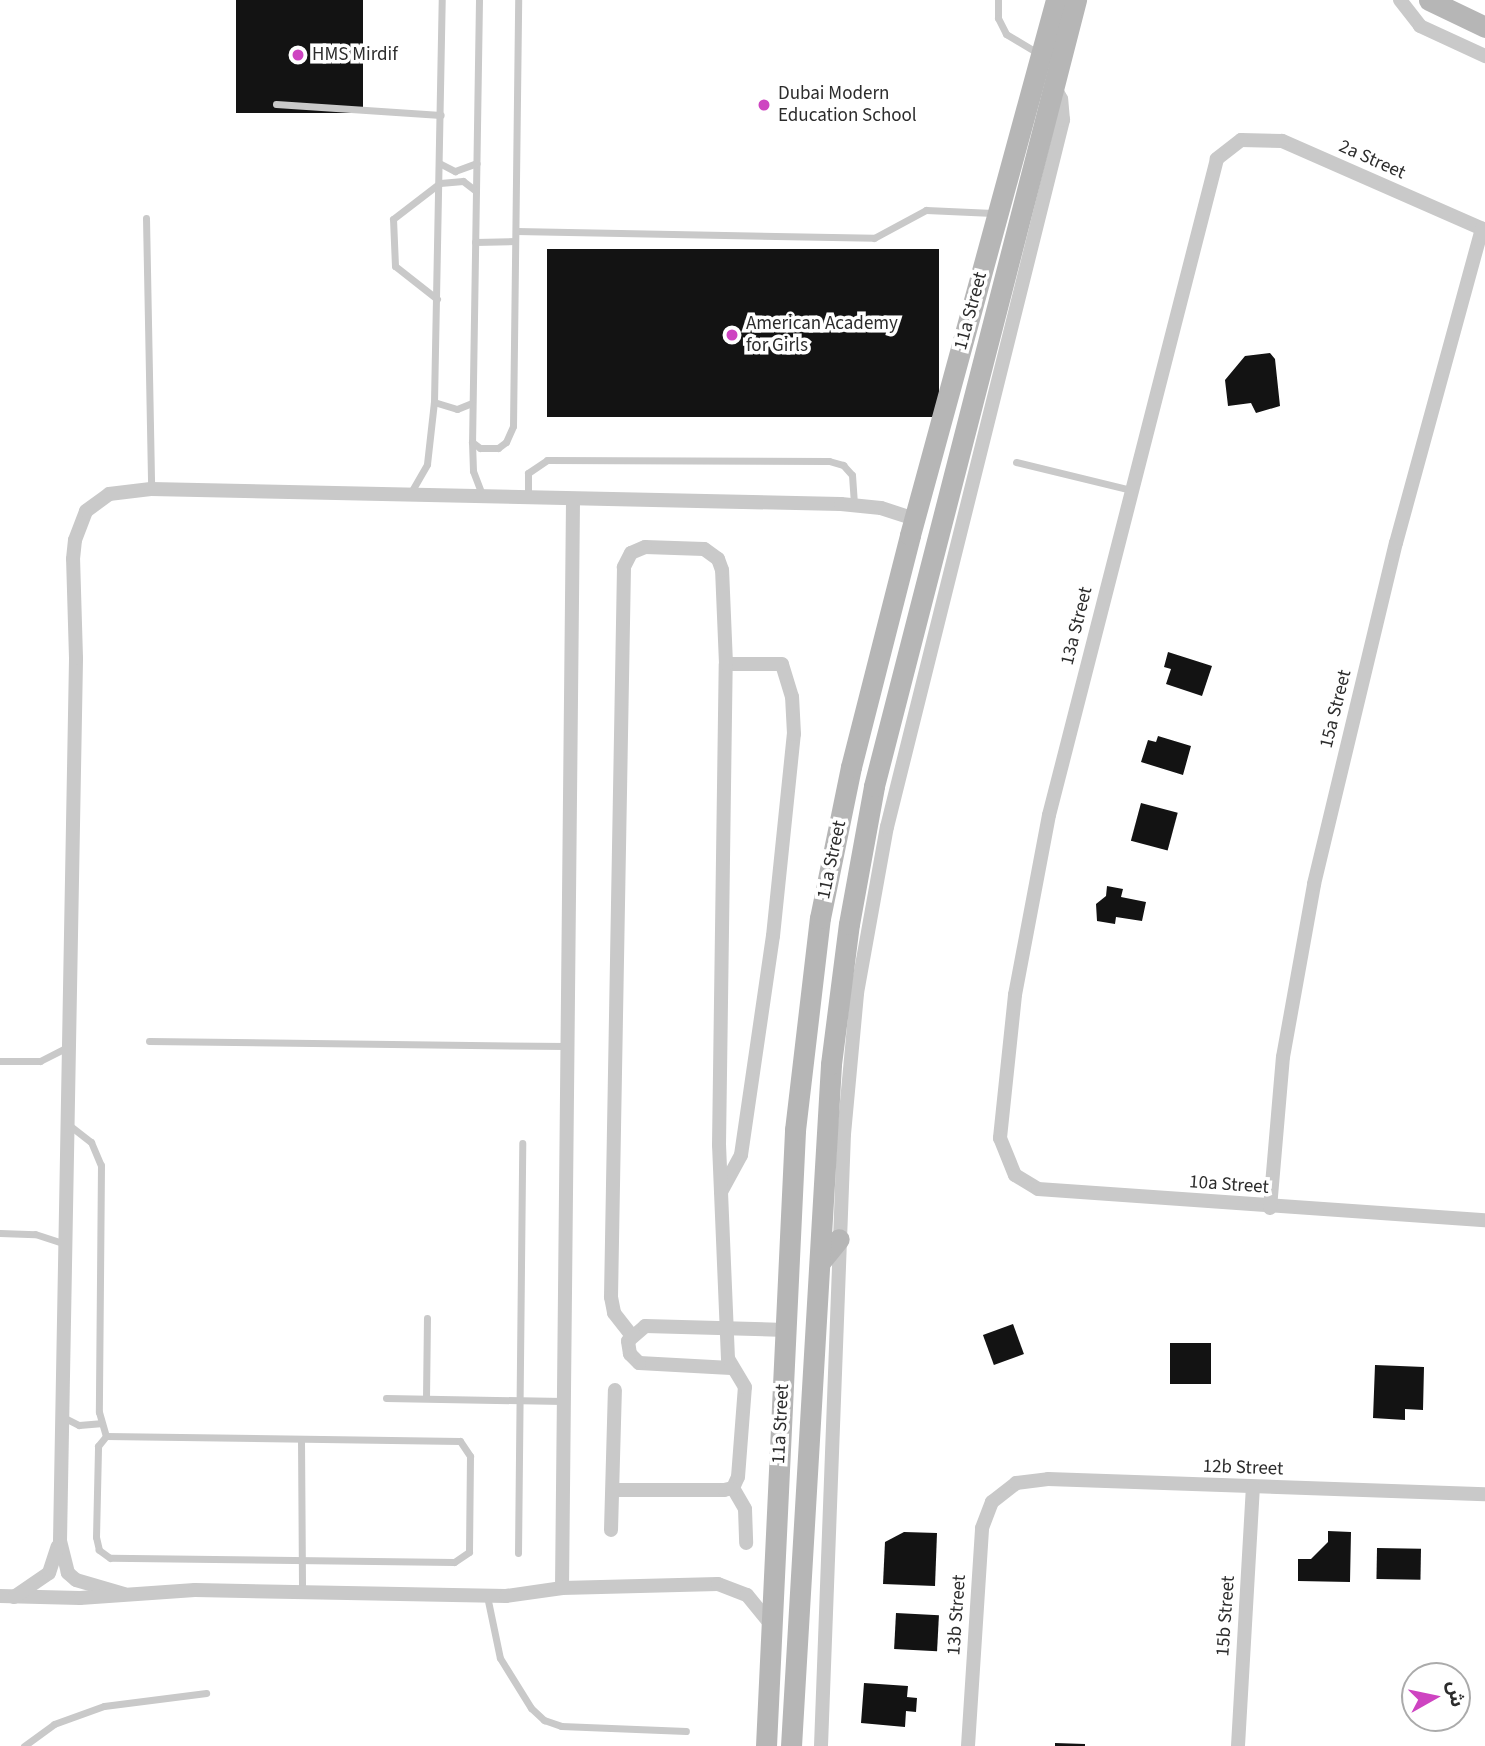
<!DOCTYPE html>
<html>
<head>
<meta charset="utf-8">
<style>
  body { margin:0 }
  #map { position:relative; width:1485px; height:1746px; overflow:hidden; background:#fff; font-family:"Source Sans 3","Noto Sans Arabic",sans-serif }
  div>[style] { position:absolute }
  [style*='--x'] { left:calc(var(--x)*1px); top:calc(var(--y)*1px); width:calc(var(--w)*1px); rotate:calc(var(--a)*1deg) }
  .building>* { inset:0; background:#131313; transform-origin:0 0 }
  .lane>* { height:7px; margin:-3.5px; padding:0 3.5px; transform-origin:3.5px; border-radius:3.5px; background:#c9c9c9 }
  .street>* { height:14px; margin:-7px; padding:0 7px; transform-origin:7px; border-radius:7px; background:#c9c9c9 }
  .secondary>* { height:21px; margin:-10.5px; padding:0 10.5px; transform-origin:10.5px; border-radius:10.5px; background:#b6b6b6 }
  .dots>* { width:19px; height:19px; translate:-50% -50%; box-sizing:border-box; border:4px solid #fff; border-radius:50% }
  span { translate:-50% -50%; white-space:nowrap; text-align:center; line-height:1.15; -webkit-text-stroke:7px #fff; paint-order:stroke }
  .poi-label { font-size:19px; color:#2c2c2c }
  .left { translate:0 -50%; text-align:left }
  .street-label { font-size:19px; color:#2c2c2c }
  .north { position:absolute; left:1401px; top:1662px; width:70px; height:70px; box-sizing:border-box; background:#fff; border:2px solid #ababab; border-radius:50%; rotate:81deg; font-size:19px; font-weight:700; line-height:28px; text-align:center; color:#2c2c2c }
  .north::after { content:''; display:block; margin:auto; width:24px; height:32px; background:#ce44c1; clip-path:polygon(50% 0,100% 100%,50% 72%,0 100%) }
</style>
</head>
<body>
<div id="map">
  <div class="building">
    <div style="left:236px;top:0;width:127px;height:113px"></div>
    <div style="left:547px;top:249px;width:392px;height:168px"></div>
    <div style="clip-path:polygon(1270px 353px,1275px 359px,1280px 406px,1256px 413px,1251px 403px,1228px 406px,1225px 380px,1245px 356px)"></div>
    <div style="clip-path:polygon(1168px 652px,1212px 666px,1202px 696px,1166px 684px,1171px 669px,1164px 667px)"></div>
    <div style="clip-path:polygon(1158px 736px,1191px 746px,1183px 775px,1141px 762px,1148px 740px,1156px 742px)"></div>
    <div style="left:1141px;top:803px;width:38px;height:39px;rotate:15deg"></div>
    <div style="clip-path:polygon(1107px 886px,1123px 889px,1121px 897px,1146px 902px,1142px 921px,1116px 917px,1115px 924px,1097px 921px,1096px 904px,1106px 896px)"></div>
    <div style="left:1013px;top:1324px;width:32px;height:32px;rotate:70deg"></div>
    <div style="left:1170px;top:1343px;width:41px;height:41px"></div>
    <div style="clip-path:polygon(1375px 1365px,1424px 1367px,1423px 1410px,1405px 1409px,1405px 1420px,1373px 1418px)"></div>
    <div style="clip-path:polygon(1328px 1531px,1351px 1532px,1350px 1582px,1298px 1581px,1298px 1559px,1311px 1559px,1328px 1542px)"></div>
    <div style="clip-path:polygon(904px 1532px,937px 1533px,935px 1586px,883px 1584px,885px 1542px)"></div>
    <div style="left:1377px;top:1548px;width:44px;height:31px;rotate:1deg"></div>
    <div style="left:896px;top:1613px;width:43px;height:36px;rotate:3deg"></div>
    <div style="clip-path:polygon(864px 1683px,908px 1686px,907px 1697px,917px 1698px,916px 1712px,906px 1711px,905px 1727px,861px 1723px)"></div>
    <div style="clip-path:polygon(1055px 1743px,1085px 1744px,1085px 1746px,1055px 1746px)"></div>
  </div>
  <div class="lane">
    <div style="--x:479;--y:0;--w:442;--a:90.9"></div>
    <div style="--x:472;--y:442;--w:29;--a:88"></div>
    <div style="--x:473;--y:471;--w:28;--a:69"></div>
    <div style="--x:998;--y:0;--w:18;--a:90"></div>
    <div style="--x:998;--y:18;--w:18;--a:63"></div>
    <div style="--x:1006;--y:34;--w:37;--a:31"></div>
    <div style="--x:276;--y:104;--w:165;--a:3.8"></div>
    <div style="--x:441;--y:164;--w:16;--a:27"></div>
    <div style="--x:455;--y:171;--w:23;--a:-20"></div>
    <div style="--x:146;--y:218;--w:271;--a:88.9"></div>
    <div style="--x:516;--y:231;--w:358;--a:1.1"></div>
    <div style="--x:874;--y:238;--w:59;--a:-28.3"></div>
    <div style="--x:926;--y:210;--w:67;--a:2.6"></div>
    <div style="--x:475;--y:242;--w:40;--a:-1.4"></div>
    <div style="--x:437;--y:299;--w:53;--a:-141.8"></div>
    <div style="--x:395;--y:266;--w:47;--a:-92.4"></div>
    <div style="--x:393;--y:219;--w:59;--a:-37.5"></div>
    <div style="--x:440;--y:183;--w:23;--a:-5"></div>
    <div style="--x:463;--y:181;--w:16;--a:38"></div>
    <div style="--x:434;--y:402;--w:24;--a:17"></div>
    <div style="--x:457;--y:409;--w:16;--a:-22"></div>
    <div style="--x:472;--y:442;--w:10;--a:37"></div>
    <div style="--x:480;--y:448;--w:18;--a:0"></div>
    <div style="--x:498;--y:448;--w:10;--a:-37"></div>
    <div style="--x:506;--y:442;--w:17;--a:-66"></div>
    <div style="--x:513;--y:426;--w:426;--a:-89.3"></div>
    <div style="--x:1016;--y:462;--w:118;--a:13.7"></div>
    <div style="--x:410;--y:494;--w:34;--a:-60"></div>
    <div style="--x:427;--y:464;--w:62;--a:-83.6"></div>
    <div style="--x:434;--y:402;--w:402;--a:-88.9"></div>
    <div style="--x:528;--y:498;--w:25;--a:-90"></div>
    <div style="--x:528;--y:473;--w:23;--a:-34"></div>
    <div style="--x:547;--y:460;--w:282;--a:0.2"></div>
    <div style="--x:829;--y:461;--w:15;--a:16"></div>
    <div style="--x:843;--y:465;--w:13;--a:48"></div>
    <div style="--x:852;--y:475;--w:30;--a:86"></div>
    <div style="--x:149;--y:1041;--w:417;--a:0.7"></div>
    <div style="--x:0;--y:1061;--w:40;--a:0"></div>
    <div style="--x:40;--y:1061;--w:29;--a:-27"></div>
    <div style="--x:69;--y:1125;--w:28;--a:38"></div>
    <div style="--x:91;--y:1142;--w:25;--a:67"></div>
    <div style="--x:101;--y:1165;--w:247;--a:90.5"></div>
    <div style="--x:99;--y:1412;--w:25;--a:74"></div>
    <div style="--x:0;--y:1233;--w:35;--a:2"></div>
    <div style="--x:35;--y:1234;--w:29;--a:18"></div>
    <div style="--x:386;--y:1398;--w:177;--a:1"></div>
    <div style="--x:426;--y:1398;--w:80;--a:-89.3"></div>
    <div style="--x:61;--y:1416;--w:20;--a:27"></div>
    <div style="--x:79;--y:1425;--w:21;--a:-5"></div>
    <div style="--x:106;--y:1436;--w:354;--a:0.8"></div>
    <div style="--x:460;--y:1441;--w:18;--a:56"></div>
    <div style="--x:470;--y:1456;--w:96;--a:90.6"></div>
    <div style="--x:469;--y:1552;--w:18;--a:146"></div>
    <div style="--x:454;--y:1562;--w:344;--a:-179.3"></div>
    <div style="--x:110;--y:1558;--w:14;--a:-144"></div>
    <div style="--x:99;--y:1550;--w:13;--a:-103"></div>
    <div style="--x:96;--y:1537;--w:91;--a:-88.7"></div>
    <div style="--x:98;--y:1446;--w:13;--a:-51"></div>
    <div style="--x:301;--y:1440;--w:152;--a:89.6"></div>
    <div style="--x:518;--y:1553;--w:410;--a:-89.4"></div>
    <div style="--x:487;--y:1596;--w:63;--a:78.2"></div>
    <div style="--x:500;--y:1658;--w:59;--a:58.2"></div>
    <div style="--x:531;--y:1708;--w:18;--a:43"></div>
    <div style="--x:544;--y:1720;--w:18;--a:19"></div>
    <div style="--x:561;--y:1726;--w:125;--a:2.3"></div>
    <div style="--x:24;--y:1746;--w:37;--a:-36"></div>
    <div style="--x:54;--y:1724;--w:53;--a:-19.8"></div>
    <div style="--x:104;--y:1706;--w:103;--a:-7.3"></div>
  </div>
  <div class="street">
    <div style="--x:1400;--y:0;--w:33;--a:52"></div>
    <div style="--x:1420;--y:26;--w:72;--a:24.8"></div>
    <div style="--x:1485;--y:230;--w:222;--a:-156.3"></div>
    <div style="--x:1282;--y:141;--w:41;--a:-178.6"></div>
    <div style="--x:1241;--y:140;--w:31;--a:142"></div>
    <div style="--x:1217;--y:159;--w:677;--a:104.36"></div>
    <div style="--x:1049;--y:815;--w:183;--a:100.7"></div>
    <div style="--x:1015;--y:995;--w:144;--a:96"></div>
    <div style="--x:1000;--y:1138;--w:40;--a:68"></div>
    <div style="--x:1015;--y:1175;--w:27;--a:31"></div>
    <div style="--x:1038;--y:1189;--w:448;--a:4"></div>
    <div style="--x:721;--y:1192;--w:42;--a:-61.6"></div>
    <div style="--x:741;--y:1155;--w:221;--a:-81.7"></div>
    <div style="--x:773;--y:936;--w:203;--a:-84.1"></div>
    <div style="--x:794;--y:734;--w:37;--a:-93"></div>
    <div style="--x:792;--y:697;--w:34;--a:-107"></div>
    <div style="--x:782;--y:664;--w:56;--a:180"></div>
    <div style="--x:1270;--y:1208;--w:152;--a:-85.1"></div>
    <div style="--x:1283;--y:1057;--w:176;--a:-79.8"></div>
    <div style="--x:1314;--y:884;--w:351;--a:-76.5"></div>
    <div style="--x:1396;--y:543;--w:326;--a:-74.7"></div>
    <div style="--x:731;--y:1368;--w:92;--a:-176.9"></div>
    <div style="--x:639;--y:1363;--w:13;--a:-135"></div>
    <div style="--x:630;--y:1354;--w:13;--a:-99"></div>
    <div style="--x:628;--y:1341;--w:23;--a:-41"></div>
    <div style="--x:645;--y:1326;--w:141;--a:1.6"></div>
    <div style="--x:733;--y:1488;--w:24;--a:60"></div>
    <div style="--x:745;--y:1509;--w:34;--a:88"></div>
    <div style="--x:613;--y:1490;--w:111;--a:0"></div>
    <div style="--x:724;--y:1490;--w:9;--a:-13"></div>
    <div style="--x:733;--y:1488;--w:12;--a:-66"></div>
    <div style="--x:738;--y:1477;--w:90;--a:-85.6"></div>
    <div style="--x:745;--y:1387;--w:33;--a:-121"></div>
    <div style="--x:728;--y:1359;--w:214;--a:-92.4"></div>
    <div style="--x:719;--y:1145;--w:481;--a:-89.2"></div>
    <div style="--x:726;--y:664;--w:94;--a:-92.4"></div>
    <div style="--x:722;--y:570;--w:12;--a:-110"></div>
    <div style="--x:718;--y:559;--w:17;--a:-144"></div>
    <div style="--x:704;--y:549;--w:59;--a:-178.1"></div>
    <div style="--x:645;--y:547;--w:15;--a:157"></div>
    <div style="--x:631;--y:553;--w:16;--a:117"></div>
    <div style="--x:624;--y:567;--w:730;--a:91.02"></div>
    <div style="--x:611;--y:1297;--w:16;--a:79"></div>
    <div style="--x:614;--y:1313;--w:28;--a:52"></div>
    <div style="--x:611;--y:1530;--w:140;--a:-88.4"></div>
    <div style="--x:562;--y:1588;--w:1089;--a:-89.42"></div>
    <div style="--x:124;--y:1594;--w:50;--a:-163.7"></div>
    <div style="--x:76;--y:1580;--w:11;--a:-139"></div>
    <div style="--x:68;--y:1573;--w:33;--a:-104"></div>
    <div style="--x:60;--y:1541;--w:883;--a:-88.96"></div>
    <div style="--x:76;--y:658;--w:99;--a:-91.7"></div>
    <div style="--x:73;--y:559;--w:19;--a:-84"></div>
    <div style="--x:75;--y:540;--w:31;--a:-69"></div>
    <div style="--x:86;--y:511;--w:29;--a:-36"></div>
    <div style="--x:109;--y:494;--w:42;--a:-6.8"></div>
    <div style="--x:151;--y:489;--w:690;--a:1.25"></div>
    <div style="--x:841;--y:504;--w:40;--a:5.7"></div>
    <div style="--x:881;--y:508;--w:35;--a:18"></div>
    <div style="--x:0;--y:1596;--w:80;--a:1.4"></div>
    <div style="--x:80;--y:1598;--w:115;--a:-4"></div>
    <div style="--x:195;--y:1590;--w:311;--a:1.1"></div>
    <div style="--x:506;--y:1596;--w:57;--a:-8.1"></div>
    <div style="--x:562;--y:1588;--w:156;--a:-1.5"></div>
    <div style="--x:718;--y:1584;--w:31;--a:21"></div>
    <div style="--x:747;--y:1595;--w:36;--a:51"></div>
    <div style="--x:14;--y:1597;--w:42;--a:-34.4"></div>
    <div style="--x:49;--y:1573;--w:28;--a:-72"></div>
    <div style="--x:821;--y:1746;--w:612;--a:-87.85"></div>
    <div style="--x:844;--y:1134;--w:142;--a:-84.7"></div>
    <div style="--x:857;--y:993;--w:169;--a:-79.8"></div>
    <div style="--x:887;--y:827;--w:729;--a:-76.02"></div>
    <div style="--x:1063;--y:120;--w:21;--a:-95"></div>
    <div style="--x:1061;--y:99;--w:15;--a:-118"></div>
    <div style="--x:968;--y:1746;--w:218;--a:-86.3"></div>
    <div style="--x:982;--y:1528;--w:28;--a:-69"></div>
    <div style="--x:992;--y:1502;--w:31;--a:-38"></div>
    <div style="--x:1016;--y:1483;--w:32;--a:-7"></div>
    <div style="--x:1048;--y:1479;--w:437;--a:2"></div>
    <div style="--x:1238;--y:1746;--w:258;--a:-86.7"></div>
  </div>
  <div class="secondary">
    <div style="--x:1429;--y:0;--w:62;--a:25.7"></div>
    <div style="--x:821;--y:1261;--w:28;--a:-51"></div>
    <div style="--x:766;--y:1746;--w:617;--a:-87.3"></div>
    <div style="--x:795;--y:1130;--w:213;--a:-83.3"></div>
    <div style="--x:820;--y:918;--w:154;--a:-78.4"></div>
    <div style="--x:851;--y:767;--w:239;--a:-75.7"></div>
    <div style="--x:910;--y:535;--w:555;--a:-74.74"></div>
    <div style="--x:791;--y:1746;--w:683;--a:-86.64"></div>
    <div style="--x:831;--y:1064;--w:141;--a:-82.7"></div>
    <div style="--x:849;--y:924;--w:140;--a:-79.7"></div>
    <div style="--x:874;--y:786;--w:812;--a:-75.59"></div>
  </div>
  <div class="dots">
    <div style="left:298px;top:55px;background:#ce44c1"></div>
    <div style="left:764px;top:105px;background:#ce44c1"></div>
    <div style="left:732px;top:335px;background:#ce44c1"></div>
  </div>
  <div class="poi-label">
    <span class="left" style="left:312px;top:55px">HMS Mirdif</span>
    <span class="left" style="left:778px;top:105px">Dubai Modern<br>Education School</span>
    <span class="left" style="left:746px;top:335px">American Academy<br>for Girls</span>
  </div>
  <div class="street-label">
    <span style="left:1372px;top:160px;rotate:24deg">2a Street</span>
    <span style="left:971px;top:311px;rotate:-75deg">11a Street</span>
    <span style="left:1077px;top:626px;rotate:-76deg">13a Street</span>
    <span style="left:1336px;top:709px;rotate:-76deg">15a Street</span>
    <span style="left:832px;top:860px;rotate:-78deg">11a Street</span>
    <span style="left:1229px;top:1185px;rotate:4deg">10a Street</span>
    <span style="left:781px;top:1424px;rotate:-87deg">11a Street</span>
    <span style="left:1243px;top:1468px;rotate:2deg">12b Street</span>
    <span style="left:957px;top:1615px;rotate:-86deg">13b Street</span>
    <span style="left:1226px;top:1616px;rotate:-86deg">15b Street</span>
  </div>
  <div class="north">ش</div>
</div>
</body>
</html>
